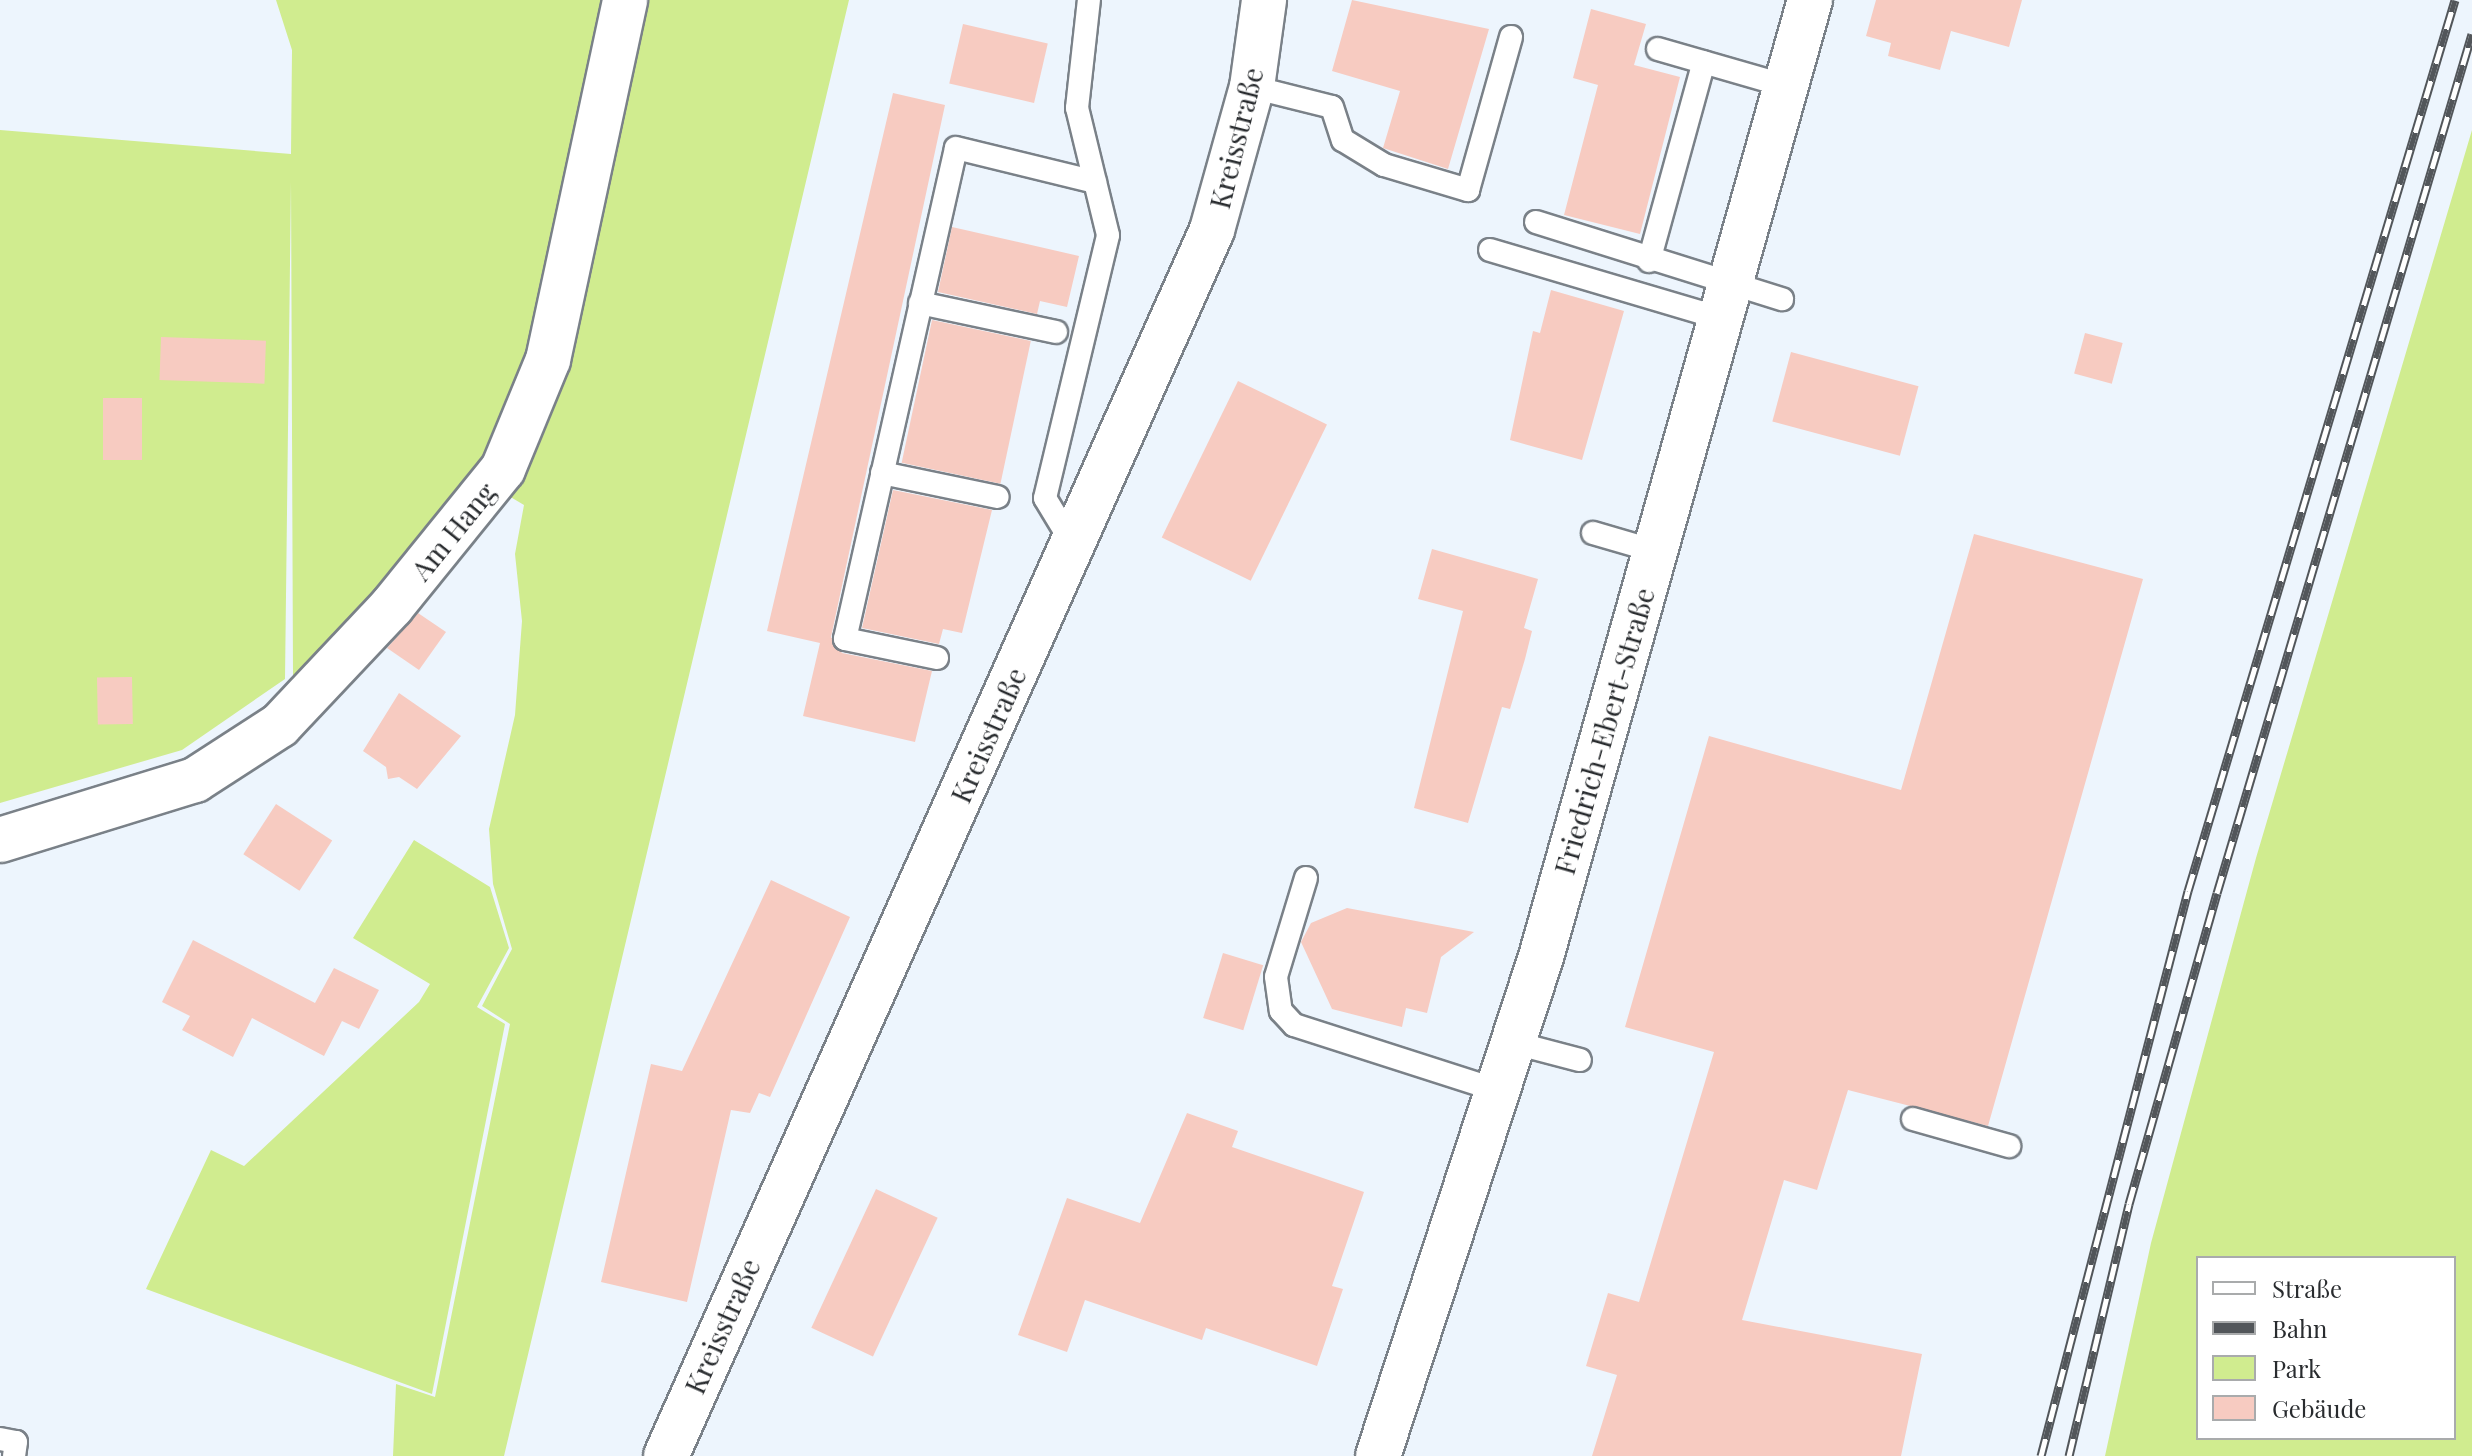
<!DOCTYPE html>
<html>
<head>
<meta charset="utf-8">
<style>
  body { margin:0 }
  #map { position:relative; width:2472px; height:1456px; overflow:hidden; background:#edf5fd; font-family:"Playfair Display",serif }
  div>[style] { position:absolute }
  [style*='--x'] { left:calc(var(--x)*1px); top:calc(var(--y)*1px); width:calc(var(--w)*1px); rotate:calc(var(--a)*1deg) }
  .green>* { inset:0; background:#d0ec8f }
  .building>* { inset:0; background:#f7cbc1; transform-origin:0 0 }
  .roads { filter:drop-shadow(2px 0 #7a8188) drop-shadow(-2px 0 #7a8188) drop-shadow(0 2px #7a8188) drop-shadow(0 -2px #7a8188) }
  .service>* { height:22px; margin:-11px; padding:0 11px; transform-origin:11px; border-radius:11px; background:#fff }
  .minor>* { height:44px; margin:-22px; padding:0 22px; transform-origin:22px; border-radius:22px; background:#fff }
  .tertiary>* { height:44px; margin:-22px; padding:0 22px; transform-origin:22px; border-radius:22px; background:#fff }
  .rail>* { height:9px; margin-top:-4.5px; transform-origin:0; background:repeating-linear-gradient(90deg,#fff 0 18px,#52565a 0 36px); box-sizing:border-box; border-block:2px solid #52565a }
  span { translate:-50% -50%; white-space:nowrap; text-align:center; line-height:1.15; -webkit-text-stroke:8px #fff; paint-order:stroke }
  .street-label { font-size:28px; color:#292c2f }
  .legend { position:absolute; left:2196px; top:1256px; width:260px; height:184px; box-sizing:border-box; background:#fff; border:2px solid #a9abac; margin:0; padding:10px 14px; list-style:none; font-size:24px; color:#292c2f }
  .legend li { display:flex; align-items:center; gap:16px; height:40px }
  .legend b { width:40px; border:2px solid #a9abac }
</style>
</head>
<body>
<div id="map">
  <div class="green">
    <div style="clip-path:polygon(276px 0,849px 0,504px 1456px,393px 1456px,396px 1384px,435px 1397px,510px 1024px,482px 1006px,512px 949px,493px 884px,489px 829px,515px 715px,522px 621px,515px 554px,524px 505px,472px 474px,374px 593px,293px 678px,291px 181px,285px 679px,182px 750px,0 803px,0 130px,291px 154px,292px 50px)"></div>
    <div style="clip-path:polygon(evenodd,2472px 130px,2472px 1456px,2105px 1456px,2151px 1243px,2256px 858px,2472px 130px,2198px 1258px,2454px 1258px,2454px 1438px,2198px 1438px,2198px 1258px)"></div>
    <div style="clip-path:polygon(414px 840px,490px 887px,509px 948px,477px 1007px,505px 1024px,432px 1394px,146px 1289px,211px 1150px,244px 1166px,419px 1002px,430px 984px,353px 938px)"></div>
  </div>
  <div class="building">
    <div style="clip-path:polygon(1352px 0,1489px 29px,1448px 169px,1383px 148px,1400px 91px,1332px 71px)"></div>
    <div style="clip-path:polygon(1876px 0,2022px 0,2009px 47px,1951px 31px,1940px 70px,1888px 56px,1891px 43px,1866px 36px)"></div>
    <div style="clip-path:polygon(1591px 9px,1646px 24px,1634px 65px,1680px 77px,1640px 234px,1564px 215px,1598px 85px,1573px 78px)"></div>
    <div style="left:963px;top:24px;width:87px;height:61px;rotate:13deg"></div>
    <div style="clip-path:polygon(893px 93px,945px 105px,831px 637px,842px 653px,932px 671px,915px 742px,803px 716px,820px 643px,767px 631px)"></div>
    <div style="clip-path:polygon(952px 227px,1079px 256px,1067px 307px,1040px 301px,1037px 314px,938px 292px)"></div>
    <div style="clip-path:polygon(1551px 290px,1624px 311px,1582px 460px,1510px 440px,1533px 331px,1540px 333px)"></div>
    <div style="left:932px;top:320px;width:101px;height:146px;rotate:12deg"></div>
    <div style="left:2085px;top:333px;width:39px;height:42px;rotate:15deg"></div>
    <div style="left:161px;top:337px;width:105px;height:43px;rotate:2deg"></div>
    <div style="left:1791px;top:352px;width:132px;height:72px;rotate:15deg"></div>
    <div style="left:1238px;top:381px;width:99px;height:174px;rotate:26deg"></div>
    <div style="left:103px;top:398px;width:39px;height:62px"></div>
    <div style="clip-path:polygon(893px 490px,992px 510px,962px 633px,943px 629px,939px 644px,862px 628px)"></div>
    <div style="clip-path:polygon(1974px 534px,2143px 579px,1988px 1126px,1848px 1090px,1817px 1190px,1784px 1180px,1742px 1320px,1922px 1354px,1901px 1456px,1592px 1456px,1617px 1375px,1586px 1366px,1608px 1293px,1639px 1302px,1714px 1052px,1625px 1027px,1709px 736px,1901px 790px)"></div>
    <div style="clip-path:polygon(1432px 549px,1538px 579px,1524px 628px,1532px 631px,1525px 659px,1510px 709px,1502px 707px,1468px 823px,1414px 808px,1463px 611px,1418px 599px)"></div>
    <div style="clip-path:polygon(418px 613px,446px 632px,419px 670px,387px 648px)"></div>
    <div style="left:132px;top:677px;width:47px;height:35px;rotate:89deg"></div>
    <div style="clip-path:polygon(399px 693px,461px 736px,417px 789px,399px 777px,388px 779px,386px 767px,363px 751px)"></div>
    <div style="left:276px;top:804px;width:67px;height:60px;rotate:33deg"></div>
    <div style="clip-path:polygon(771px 880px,850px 917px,770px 1097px,759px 1093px,750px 1113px,731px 1110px,687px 1302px,601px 1282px,651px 1064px,682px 1071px)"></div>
    <div style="clip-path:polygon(1347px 908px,1474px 932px,1441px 957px,1427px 1013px,1406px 1008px,1402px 1027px,1332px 1009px,1301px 942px,1311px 923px)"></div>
    <div style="clip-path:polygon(193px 940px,315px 1003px,334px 968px,379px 990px,359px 1029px,342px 1021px,324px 1056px,252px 1018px,233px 1057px,182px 1030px,190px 1016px,162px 1002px)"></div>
    <div style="left:1223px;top:953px;width:42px;height:68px;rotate:17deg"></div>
    <div style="clip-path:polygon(1187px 1113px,1238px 1131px,1232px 1147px,1364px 1192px,1332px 1286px,1343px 1289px,1317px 1366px,1206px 1328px,1202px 1340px,1085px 1300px,1067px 1352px,1018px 1335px,1067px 1198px,1140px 1223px)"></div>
    <div style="left:876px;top:1189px;width:68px;height:153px;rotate:25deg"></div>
  </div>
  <div class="roads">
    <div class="service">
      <div style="--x:1658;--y:49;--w:133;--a:16.1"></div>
      <div style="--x:1252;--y:87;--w:82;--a:14"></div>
      <div style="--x:1332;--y:107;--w:35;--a:72"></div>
      <div style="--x:1343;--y:140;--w:48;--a:31.4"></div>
      <div style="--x:1384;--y:165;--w:88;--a:16.6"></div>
      <div style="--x:1468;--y:190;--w:159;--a:-74.3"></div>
      <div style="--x:1536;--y:222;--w:258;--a:17.4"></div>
      <div style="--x:1490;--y:250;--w:240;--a:16.5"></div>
      <div style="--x:1649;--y:261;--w:206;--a:-74.6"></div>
      <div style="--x:920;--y:303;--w:139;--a:12"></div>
      <div style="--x:882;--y:473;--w:118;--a:11.7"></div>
      <div style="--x:1593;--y:533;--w:65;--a:16.2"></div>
      <div style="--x:1071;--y:541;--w:50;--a:-121.2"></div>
      <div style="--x:1045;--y:498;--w:270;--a:-76.5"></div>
      <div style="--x:1108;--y:235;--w:131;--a:-103.7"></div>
      <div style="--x:1077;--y:108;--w:109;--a:-83.7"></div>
      <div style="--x:937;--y:658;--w:94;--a:-168.3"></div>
      <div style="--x:845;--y:639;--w:503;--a:-77.26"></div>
      <div style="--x:956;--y:148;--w:143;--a:13.7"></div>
      <div style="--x:1306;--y:878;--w:103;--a:106.9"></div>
      <div style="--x:1276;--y:977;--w:34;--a:82"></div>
      <div style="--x:1281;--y:1011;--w:19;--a:47"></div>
      <div style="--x:1294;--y:1025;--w:216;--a:17.8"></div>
      <div style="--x:1515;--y:1043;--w:67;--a:14.7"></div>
      <div style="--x:1913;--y:1119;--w:100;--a:15.7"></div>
      <div style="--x:0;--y:1439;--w:16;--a:11"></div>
      <div style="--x:16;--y:1442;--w:14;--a:98"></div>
    </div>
    <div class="minor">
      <div style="--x:0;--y:840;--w:204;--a:-17.1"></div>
      <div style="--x:195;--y:780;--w:101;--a:-32.9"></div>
      <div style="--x:280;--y:725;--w:163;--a:-46.7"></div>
      <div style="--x:392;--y:606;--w:176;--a:-51"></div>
      <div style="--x:503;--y:469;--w:118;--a:-67.6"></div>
      <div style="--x:548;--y:360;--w:368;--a:-77.9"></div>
      <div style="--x:666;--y:1456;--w:1342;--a:-65.99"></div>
      <div style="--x:1212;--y:230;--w:148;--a:-74.4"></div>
      <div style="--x:1252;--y:87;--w:88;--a:-82.1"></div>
    </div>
    <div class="tertiary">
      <div style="--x:1378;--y:1456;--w:525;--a:-71.91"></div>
      <div style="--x:1541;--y:957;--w:994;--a:-74.3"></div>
    </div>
  </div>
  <div class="rail">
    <div style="--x:2041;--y:1456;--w:584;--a:-75.42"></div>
    <div style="--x:2188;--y:891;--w:930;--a:-73.32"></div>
    <div style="--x:2069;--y:1456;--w:259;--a:-76.6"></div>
    <div style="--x:2129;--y:1204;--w:323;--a:-74.2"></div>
    <div style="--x:2217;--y:893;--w:896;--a:-73.47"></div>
  </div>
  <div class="street-label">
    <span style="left:1236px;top:138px;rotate:-76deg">Kreisstraße</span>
    <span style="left:453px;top:531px;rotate:-51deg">Am Hang</span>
    <span style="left:1604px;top:731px;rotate:-74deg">Friedrich-Ebert-Straße</span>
    <span style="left:988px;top:735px;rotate:-66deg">Kreisstraße</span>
    <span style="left:722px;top:1326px;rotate:-66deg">Kreisstraße</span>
  </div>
  <ul class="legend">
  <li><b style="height:10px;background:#fff"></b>Straße</li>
  <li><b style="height:10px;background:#52565a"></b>Bahn</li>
  <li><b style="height:22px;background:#d0ec8f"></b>Park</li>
  <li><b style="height:22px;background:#f7cbc1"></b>Gebäude</li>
  </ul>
</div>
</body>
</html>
